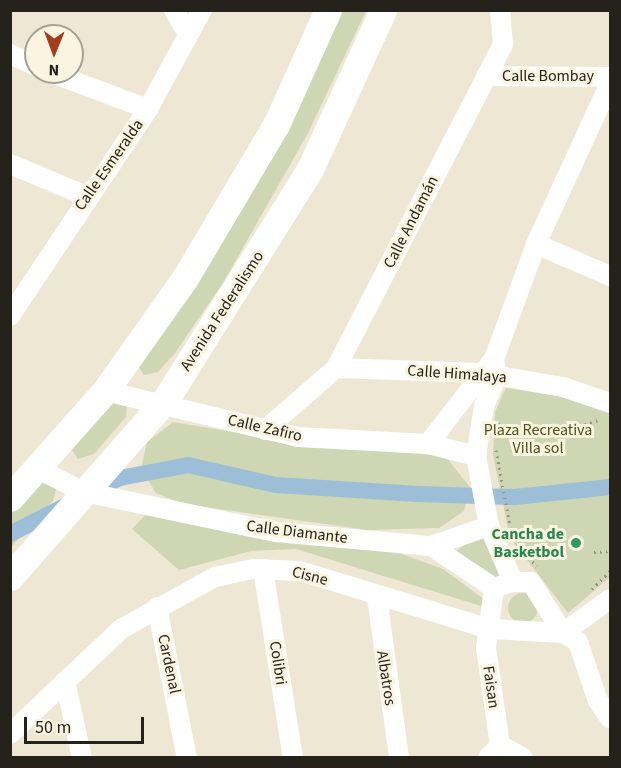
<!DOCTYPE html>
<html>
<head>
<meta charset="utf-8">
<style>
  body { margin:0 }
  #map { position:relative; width:621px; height:768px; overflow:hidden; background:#eee7d3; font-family:"Source Sans 3",sans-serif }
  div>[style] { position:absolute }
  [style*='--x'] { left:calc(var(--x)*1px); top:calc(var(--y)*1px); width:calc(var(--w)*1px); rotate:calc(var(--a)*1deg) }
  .green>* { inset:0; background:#cfd6b4 }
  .round { border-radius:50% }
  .canal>* { height:16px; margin:-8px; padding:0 8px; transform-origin:8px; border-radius:8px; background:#9dbed7 }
  .path>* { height:3px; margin-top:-1.5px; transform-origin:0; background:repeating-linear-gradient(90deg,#979283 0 1.5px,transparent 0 6px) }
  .street>* { height:20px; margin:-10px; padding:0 10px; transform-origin:10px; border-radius:10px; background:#fff }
  .secondary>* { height:27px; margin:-13.5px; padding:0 13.5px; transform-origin:13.5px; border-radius:13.5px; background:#fff }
  .dots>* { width:16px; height:16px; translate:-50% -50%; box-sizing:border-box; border:3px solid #fbf4e0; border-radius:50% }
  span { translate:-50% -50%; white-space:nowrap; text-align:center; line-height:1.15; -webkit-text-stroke:6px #fbf4e0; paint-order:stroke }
  .street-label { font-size:16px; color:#25221b }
  .park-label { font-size:16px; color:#4b541b }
  .leisure-label { font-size:16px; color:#27864d; font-weight:700 }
  .right { translate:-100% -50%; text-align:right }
  .frame { position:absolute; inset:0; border:12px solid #25221b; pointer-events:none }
  .north { position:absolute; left:24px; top:24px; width:60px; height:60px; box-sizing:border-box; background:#fbf4e0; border:2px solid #a5a091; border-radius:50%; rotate:181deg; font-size:16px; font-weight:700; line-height:24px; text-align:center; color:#25221b }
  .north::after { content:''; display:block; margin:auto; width:21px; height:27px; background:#a33c1a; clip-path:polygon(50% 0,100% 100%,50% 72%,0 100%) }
  .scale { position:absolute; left:24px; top:717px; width:120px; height:27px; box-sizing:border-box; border:3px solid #25221b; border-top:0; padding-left:8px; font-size:18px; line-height:21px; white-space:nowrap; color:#25221b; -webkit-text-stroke:4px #fbf4e0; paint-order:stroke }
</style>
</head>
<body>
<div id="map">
  <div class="green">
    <div style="clip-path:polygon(334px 11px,366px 11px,308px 133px,223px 283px,175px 353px,158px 372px,144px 375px,136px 363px)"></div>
    <div style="clip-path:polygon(546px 386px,610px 408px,610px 577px,568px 613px,510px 538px,493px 455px,495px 412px,506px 388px)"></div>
    <div style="clip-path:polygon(105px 398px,127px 404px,126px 417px,94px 454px,78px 459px,70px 447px)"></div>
    <div style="clip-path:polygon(173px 422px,319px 446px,445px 456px,470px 487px,464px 511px,439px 528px,368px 530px,183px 504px,156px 493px,141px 469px,147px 442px)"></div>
    <div style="clip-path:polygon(38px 478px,56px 489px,53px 501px,11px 547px,11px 508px)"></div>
    <div style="clip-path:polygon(148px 512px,385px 548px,443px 569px,485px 600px,481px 606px,296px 549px,251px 551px,179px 570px,132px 529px)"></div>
    <div style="clip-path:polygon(481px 533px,501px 577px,497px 580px,455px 552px)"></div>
    <div class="round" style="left:508px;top:593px;width:30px;height:30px"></div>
  </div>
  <div class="canal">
    <div style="--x:94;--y:491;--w:29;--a:-27"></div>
    <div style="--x:120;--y:478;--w:69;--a:-10.8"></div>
    <div style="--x:188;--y:465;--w:90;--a:12.8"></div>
    <div style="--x:276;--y:485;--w:142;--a:3.6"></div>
    <div style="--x:418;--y:494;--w:97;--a:1.8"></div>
    <div style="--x:515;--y:497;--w:96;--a:-6"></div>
    <div style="--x:10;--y:534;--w:62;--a:-27"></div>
  </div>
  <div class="path">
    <div style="--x:498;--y:424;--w:59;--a:9.8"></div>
    <div style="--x:556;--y:434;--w:47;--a:-18.4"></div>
    <div style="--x:496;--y:450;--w:77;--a:79.6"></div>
    <div style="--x:517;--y:543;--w:30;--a:50"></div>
    <div style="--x:594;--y:552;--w:16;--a:-4"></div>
    <div style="--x:592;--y:589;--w:25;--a:-45"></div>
  </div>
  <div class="street">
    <div style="--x:174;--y:10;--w:24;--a:60"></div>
    <div style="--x:10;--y:54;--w:29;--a:25"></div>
    <div style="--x:49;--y:72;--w:106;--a:20.5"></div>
    <div style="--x:486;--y:76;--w:124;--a:0.5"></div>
    <div style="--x:10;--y:164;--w:82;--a:22.8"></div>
    <div style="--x:536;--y:244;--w:81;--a:23.4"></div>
    <div style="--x:10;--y:316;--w:249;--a:-56.3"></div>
    <div style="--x:148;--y:109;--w:113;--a:-61.4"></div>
    <div style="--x:336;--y:368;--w:145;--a:2"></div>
    <div style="--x:481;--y:373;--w:83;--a:9.7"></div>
    <div style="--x:563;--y:387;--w:50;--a:18.8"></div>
    <div style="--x:105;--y:391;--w:198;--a:13.4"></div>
    <div style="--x:298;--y:437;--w:130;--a:3.1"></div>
    <div style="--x:428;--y:444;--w:49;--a:14"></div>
    <div style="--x:265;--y:430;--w:94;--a:-41.1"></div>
    <div style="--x:336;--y:368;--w:365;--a:-62.7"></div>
    <div style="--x:503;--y:44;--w:34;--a:-95"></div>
    <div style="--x:428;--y:444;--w:108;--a:-52.2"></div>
    <div style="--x:494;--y:359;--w:122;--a:-69.9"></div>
    <div style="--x:536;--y:244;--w:177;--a:-65.3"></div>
    <div style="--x:38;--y:469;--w:51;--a:26.6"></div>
    <div style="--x:84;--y:492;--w:196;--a:11.8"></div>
    <div style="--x:276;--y:532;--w:156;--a:5.2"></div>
    <div style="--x:431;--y:546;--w:61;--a:-19"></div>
    <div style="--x:431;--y:546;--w:76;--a:33.7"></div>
    <div style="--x:494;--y:588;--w:20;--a:-18"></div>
    <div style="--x:513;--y:582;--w:61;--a:-113.2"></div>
    <div style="--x:489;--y:526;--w:71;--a:-100.5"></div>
    <div style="--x:476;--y:456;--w:51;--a:-80.9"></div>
    <div style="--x:484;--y:406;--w:32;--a:-66"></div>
    <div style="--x:497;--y:377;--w:18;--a:-99"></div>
    <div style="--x:263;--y:569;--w:191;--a:81"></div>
    <div style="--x:513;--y:582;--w:18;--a:0"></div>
    <div style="--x:531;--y:582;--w:60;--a:57.9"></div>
    <div style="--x:494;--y:588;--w:61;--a:97.6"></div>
    <div style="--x:486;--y:648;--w:98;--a:81.8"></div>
    <div style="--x:377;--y:597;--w:162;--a:82.2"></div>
    <div style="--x:157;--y:607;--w:154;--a:78.8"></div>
    <div style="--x:563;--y:633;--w:58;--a:-35.9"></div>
    <div style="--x:65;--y:681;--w:79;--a:77.6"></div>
    <div style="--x:10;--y:734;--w:153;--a:-43.4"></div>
    <div style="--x:121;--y:629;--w:107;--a:-29"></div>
    <div style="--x:215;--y:577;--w:40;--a:-12"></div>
    <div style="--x:254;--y:569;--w:46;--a:2.5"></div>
    <div style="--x:300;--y:571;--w:199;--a:17"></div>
    <div style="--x:490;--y:629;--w:73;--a:3.1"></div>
    <div style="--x:563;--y:633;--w:17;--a:31"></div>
    <div style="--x:578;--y:642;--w:62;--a:71.3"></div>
    <div style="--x:598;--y:701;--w:21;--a:55"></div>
    <div style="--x:500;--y:745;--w:26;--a:29"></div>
    <div style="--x:488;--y:758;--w:18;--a:-47"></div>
  </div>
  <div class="secondary">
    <div style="--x:10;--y:498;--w:143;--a:-48.4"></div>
    <div style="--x:105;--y:391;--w:138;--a:-54.7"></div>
    <div style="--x:185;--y:278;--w:178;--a:-59.3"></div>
    <div style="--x:276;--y:125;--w:126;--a:-65.7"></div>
    <div style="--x:10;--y:577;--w:233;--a:-48.7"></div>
    <div style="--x:164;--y:402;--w:275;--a:-57.9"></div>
    <div style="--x:310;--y:169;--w:175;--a:-65.3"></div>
  </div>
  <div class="dots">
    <div style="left:576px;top:543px;background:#2e9e5b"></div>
  </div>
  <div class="street-label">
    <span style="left:548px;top:76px">Calle Bombay</span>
    <span style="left:109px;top:165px;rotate:-55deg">Calle Esmeralda</span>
    <span style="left:411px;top:222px;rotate:-63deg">Calle Andamán</span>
    <span style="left:222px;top:311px;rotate:-57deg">Avenida Federalismo</span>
    <span style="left:457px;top:374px;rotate:4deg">Calle Himalaya</span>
    <span style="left:265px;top:428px;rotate:13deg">Calle Zafiro</span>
    <span style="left:297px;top:532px;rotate:7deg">Calle Diamante</span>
    <span style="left:310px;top:576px;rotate:14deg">Cisne</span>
    <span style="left:278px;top:663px;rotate:81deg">Colibri</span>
    <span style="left:169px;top:664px;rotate:78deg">Cardenal</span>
    <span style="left:386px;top:678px;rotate:81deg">Albatros</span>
    <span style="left:491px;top:687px;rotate:82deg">Faisan</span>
  </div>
  <div class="park-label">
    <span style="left:538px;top:439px">Plaza Recreativa<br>Villa sol</span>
  </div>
  <div class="leisure-label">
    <span class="right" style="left:564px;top:543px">Cancha de<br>Basketbol</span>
  </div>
  <div class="frame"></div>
  <div class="north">N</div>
  <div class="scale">50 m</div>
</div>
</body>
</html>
